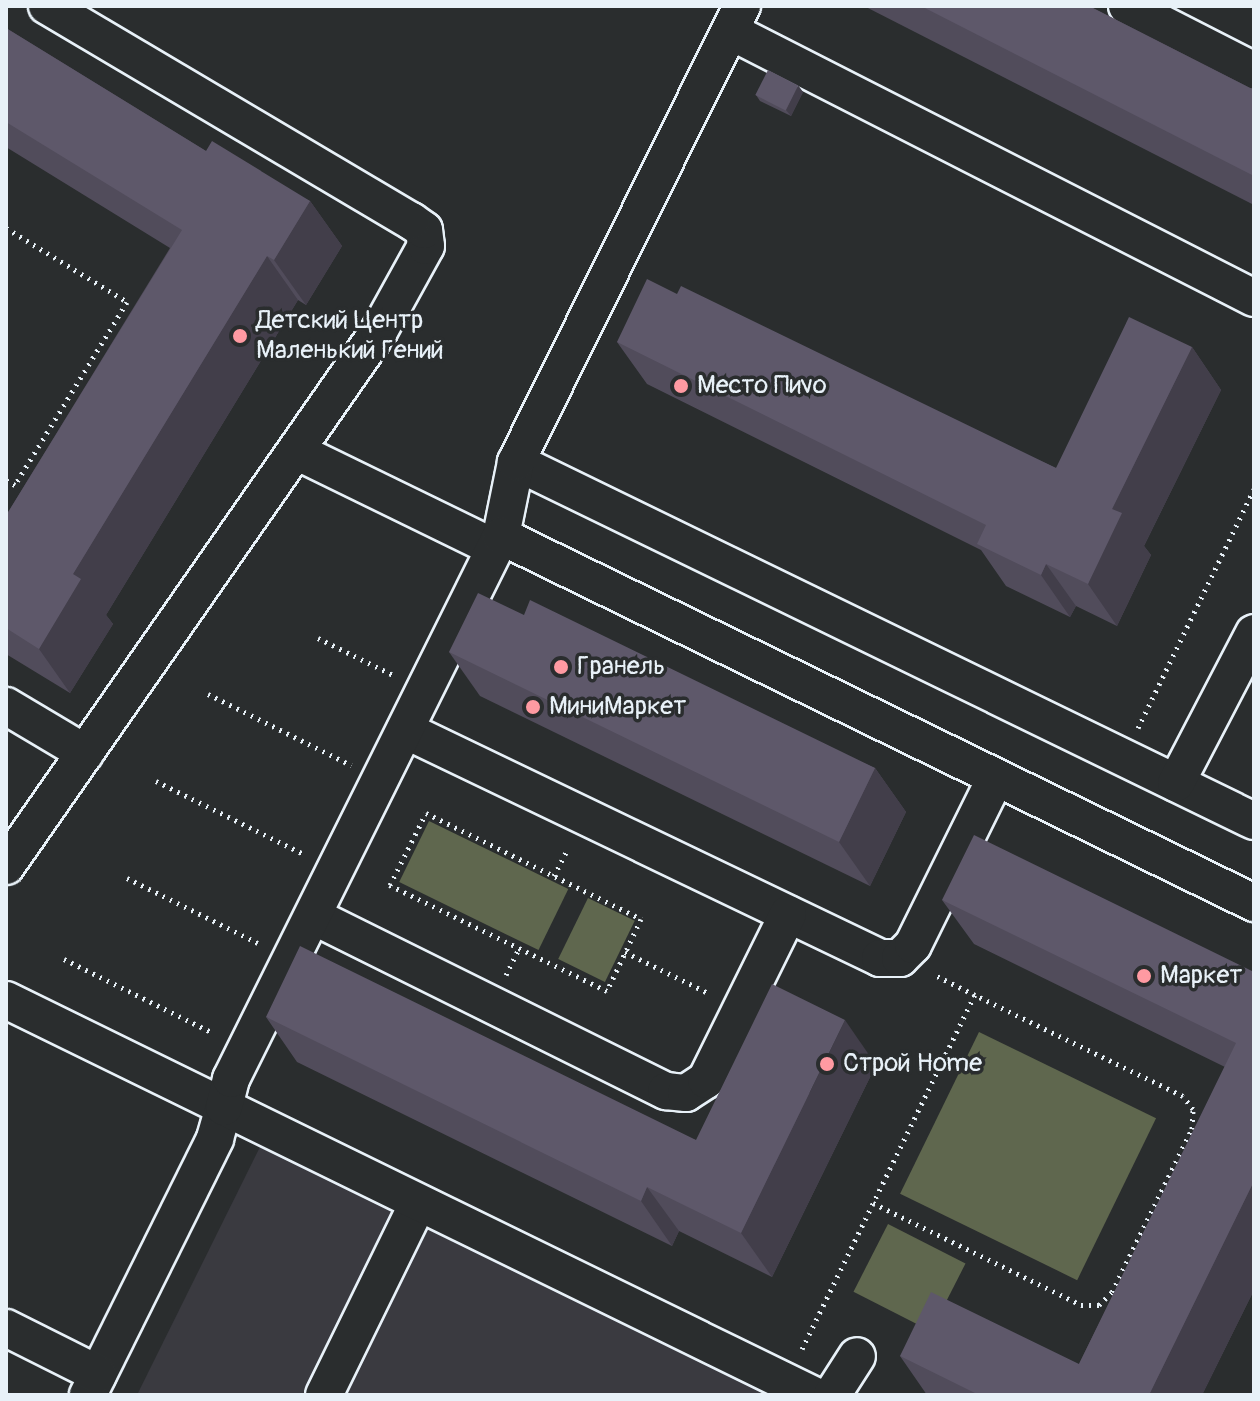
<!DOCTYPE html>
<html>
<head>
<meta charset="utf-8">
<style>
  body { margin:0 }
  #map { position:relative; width:1260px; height:1401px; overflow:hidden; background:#2a2d2e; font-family:Pangolin,sans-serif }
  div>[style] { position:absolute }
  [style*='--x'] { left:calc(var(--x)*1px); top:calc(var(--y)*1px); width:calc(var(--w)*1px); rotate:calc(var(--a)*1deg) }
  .built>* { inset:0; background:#3a3a40 }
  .green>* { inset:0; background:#5f674e; transform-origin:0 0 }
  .path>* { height:5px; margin-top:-2.5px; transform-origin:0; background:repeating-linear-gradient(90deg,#e8f1f8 0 2px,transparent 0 8px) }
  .roads { filter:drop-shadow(2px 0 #e8f1f8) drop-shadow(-2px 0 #e8f1f8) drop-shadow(0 2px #e8f1f8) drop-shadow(0 -2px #e8f1f8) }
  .minor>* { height:36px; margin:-18px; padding:0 18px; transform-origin:18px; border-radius:18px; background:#2a2d2e }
  .wall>* { inset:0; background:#514c5b }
  .shaded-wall>* { inset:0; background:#423e4a }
  .building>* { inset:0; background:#5e586a; transform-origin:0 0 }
  .dots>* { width:22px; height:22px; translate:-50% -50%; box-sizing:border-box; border:4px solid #2a2d2e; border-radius:50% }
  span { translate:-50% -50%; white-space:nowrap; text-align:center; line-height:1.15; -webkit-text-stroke:7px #2a2d2e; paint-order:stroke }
  .poi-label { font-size:26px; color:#e8f1f8 }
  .left { translate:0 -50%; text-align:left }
  .frame { position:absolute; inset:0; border:8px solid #e8f1f8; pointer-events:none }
</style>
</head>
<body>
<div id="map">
  <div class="built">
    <div style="clip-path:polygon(260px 1147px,776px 1395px,137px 1395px)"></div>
  </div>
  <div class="green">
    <div style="left:429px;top:821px;width:155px;height:68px;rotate:26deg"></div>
    <div style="left:588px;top:898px;width:52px;height:68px;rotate:26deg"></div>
    <div style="left:979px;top:1032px;width:197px;height:180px;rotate:26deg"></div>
    <div style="left:888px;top:1224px;width:87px;height:76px;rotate:27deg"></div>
  </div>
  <div class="path">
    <div style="--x:6;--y:228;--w:142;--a:31.4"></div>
    <div style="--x:127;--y:302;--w:215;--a:121.5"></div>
    <div style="--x:15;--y:485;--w:10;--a:-151"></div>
    <div style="--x:318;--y:638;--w:86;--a:26.3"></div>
    <div style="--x:208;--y:694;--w:160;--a:26.4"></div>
    <div style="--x:1138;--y:728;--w:266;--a:-64.1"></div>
    <div style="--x:156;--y:781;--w:163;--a:26.3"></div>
    <div style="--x:426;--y:813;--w:240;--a:26.2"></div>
    <div style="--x:641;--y:919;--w:80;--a:115.3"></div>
    <div style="--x:607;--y:991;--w:242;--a:-154"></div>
    <div style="--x:390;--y:885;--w:80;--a:-63.4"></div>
    <div style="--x:554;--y:876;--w:31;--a:-63"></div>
    <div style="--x:127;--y:878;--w:146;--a:26.4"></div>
    <div style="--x:625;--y:952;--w:95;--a:26.3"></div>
    <div style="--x:64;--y:959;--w:166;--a:26.4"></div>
    <div style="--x:506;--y:975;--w:30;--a:-64"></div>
    <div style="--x:873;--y:1203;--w:232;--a:26.1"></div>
    <div style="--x:1081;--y:1305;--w:18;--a:0"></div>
    <div style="--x:1099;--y:1305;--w:18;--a:-45"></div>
    <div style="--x:1112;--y:1292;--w:182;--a:-63.9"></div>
    <div style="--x:1192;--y:1129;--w:20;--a:-87"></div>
    <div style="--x:1193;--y:1109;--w:16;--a:-128"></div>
    <div style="--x:1183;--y:1096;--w:231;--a:-154.1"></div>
    <div style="--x:802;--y:1349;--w:394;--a:-64"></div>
    <div style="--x:975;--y:995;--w:47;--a:-153.4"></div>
  </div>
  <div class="roads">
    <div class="minor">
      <div style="--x:1127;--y:6;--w:143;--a:27.1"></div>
      <div style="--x:730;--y:31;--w:588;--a:27"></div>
      <div style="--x:296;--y:451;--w:221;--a:26"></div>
      <div style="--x:516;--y:462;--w:821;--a:25.94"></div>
      <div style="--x:501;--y:536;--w:76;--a:-78.5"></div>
      <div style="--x:516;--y:462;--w:509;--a:-63.64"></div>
      <div style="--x:6;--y:706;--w:92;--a:30.7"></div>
      <div style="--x:405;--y:730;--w:527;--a:25.64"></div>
      <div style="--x:880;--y:958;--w:20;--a:0"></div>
      <div style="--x:900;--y:958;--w:18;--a:-45"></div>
      <div style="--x:913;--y:945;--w:187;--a:-63.7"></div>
      <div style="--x:1176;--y:783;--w:169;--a:-62.5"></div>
      <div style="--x:6;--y:866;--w:652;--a:-55.12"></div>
      <div style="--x:379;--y:331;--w:97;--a:-61.1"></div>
      <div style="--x:426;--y:246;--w:16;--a:-97"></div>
      <div style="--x:424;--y:230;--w:16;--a:-145"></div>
      <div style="--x:411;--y:221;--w:423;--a:-149.4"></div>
      <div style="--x:313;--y:916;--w:394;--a:26.4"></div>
      <div style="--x:666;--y:1091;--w:20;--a:6"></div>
      <div style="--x:686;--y:1093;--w:24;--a:-33"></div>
      <div style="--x:706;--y:1080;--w:185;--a:-63.7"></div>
      <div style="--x:6;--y:1000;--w:243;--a:26.1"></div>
      <div style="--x:224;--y:1107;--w:33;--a:106"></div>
      <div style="--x:215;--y:1139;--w:286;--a:116.4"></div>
      <div style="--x:6;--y:1328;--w:103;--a:26.6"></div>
      <div style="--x:324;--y:1395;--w:214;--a:-63.9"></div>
      <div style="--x:813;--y:1395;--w:656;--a:-153.94"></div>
      <div style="--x:224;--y:1107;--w:29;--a:-76"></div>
      <div style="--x:231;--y:1079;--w:606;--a:-63.56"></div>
      <div style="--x:501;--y:536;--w:838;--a:25.98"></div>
      <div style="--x:832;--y:1395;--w:46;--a:-57.3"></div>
    </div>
  </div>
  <div class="wall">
    <div style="clip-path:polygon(864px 6px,1089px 6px,1254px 90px,1254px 205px)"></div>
    <div style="clip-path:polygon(6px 28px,206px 151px,310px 201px,342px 246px,306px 305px,298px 300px,106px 615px,113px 624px,70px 693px,6px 654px,6px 513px,7px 514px,170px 248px,6px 147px)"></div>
    <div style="clip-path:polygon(803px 92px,791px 116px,760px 101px,756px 95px)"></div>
    <div style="clip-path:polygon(677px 294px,1056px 468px,1192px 347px,1221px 390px,1144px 546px,1151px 555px,1117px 626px,1076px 606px,1070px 617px,1006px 586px,981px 550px,647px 384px,617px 342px)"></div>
    <div style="clip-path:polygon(524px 615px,875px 768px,906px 812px,870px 886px,480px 696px,449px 652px)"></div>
    <div style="clip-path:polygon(942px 900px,1254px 972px,1254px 1290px,1202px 1395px,927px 1395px,900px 1356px,1079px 1364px,1225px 1067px,974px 944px)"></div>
    <div style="clip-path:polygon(266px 1017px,696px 1140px,876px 1065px,772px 1277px,679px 1231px,672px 1246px,297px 1062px)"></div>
  </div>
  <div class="shaded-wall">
    <div style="clip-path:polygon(798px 85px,803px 92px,791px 116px,786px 110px)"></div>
    <div style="clip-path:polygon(310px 201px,342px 246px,306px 305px,274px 260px)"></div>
    <div style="clip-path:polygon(267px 256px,298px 300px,106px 615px,113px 624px,70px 693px,39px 649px,73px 574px)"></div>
    <div style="clip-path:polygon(1192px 347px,1221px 390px,1144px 546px,1151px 555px,1117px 626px,1088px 584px,1112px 509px)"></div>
    <div style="clip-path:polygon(1046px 564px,1076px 606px,1070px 617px,1041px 575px)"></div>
    <div style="clip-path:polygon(875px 768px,906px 812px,870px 886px,839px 842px)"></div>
    <div style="clip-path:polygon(845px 1020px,876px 1065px,772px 1277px,741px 1233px)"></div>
    <div style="clip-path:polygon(1254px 1181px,1254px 1290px,1202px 1395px,1149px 1395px)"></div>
    <div style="clip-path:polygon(647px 1187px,679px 1231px,672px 1246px,641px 1201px)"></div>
  </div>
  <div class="building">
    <div style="clip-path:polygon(921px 6px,1089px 6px,1254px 90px,1254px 176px)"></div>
    <div style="clip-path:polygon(6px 28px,206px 151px,212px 141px,310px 201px,274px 260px,267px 256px,73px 574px,81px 579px,39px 649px,6px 628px,6px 513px,7px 514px,182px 230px,6px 122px)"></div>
    <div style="left:768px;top:70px;width:34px;height:28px;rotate:27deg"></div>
    <div style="clip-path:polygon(647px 279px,677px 294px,681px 286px,1056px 468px,1129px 317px,1192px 347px,1112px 509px,1122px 513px,1088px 584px,1046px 564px,1041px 575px,977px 544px,986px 525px,617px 342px)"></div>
    <div style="clip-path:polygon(478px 593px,524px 615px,530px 600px,875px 768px,839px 842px,449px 652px)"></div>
    <div style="clip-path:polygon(974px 835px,1254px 972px,1254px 1181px,1149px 1395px,979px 1395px,900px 1356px,931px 1292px,1079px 1364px,1236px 1043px,942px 900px)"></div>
    <div style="clip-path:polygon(300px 946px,696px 1140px,772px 984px,845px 1020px,741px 1233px,647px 1187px,641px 1201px,266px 1017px)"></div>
  </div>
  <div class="dots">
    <div style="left:240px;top:336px;background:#ff9aa2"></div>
    <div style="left:681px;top:386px;background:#ff9aa2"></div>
    <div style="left:561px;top:667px;background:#ff9aa2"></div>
    <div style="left:533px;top:707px;background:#ff9aa2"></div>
    <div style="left:1144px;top:976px;background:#ff9aa2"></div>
    <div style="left:827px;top:1064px;background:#ff9aa2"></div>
  </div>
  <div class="poi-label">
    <span class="left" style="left:256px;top:336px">Детский Центр<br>Маленький Гений</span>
    <span class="left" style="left:697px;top:386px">Место Пиvо</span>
    <span class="left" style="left:577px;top:667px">Гранель</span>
    <span class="left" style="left:549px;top:707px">МиниМаркет</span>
    <span class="left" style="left:1160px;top:976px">Маркет</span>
    <span class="left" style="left:843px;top:1064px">Строй Home</span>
  </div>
  <div class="frame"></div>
</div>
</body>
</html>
